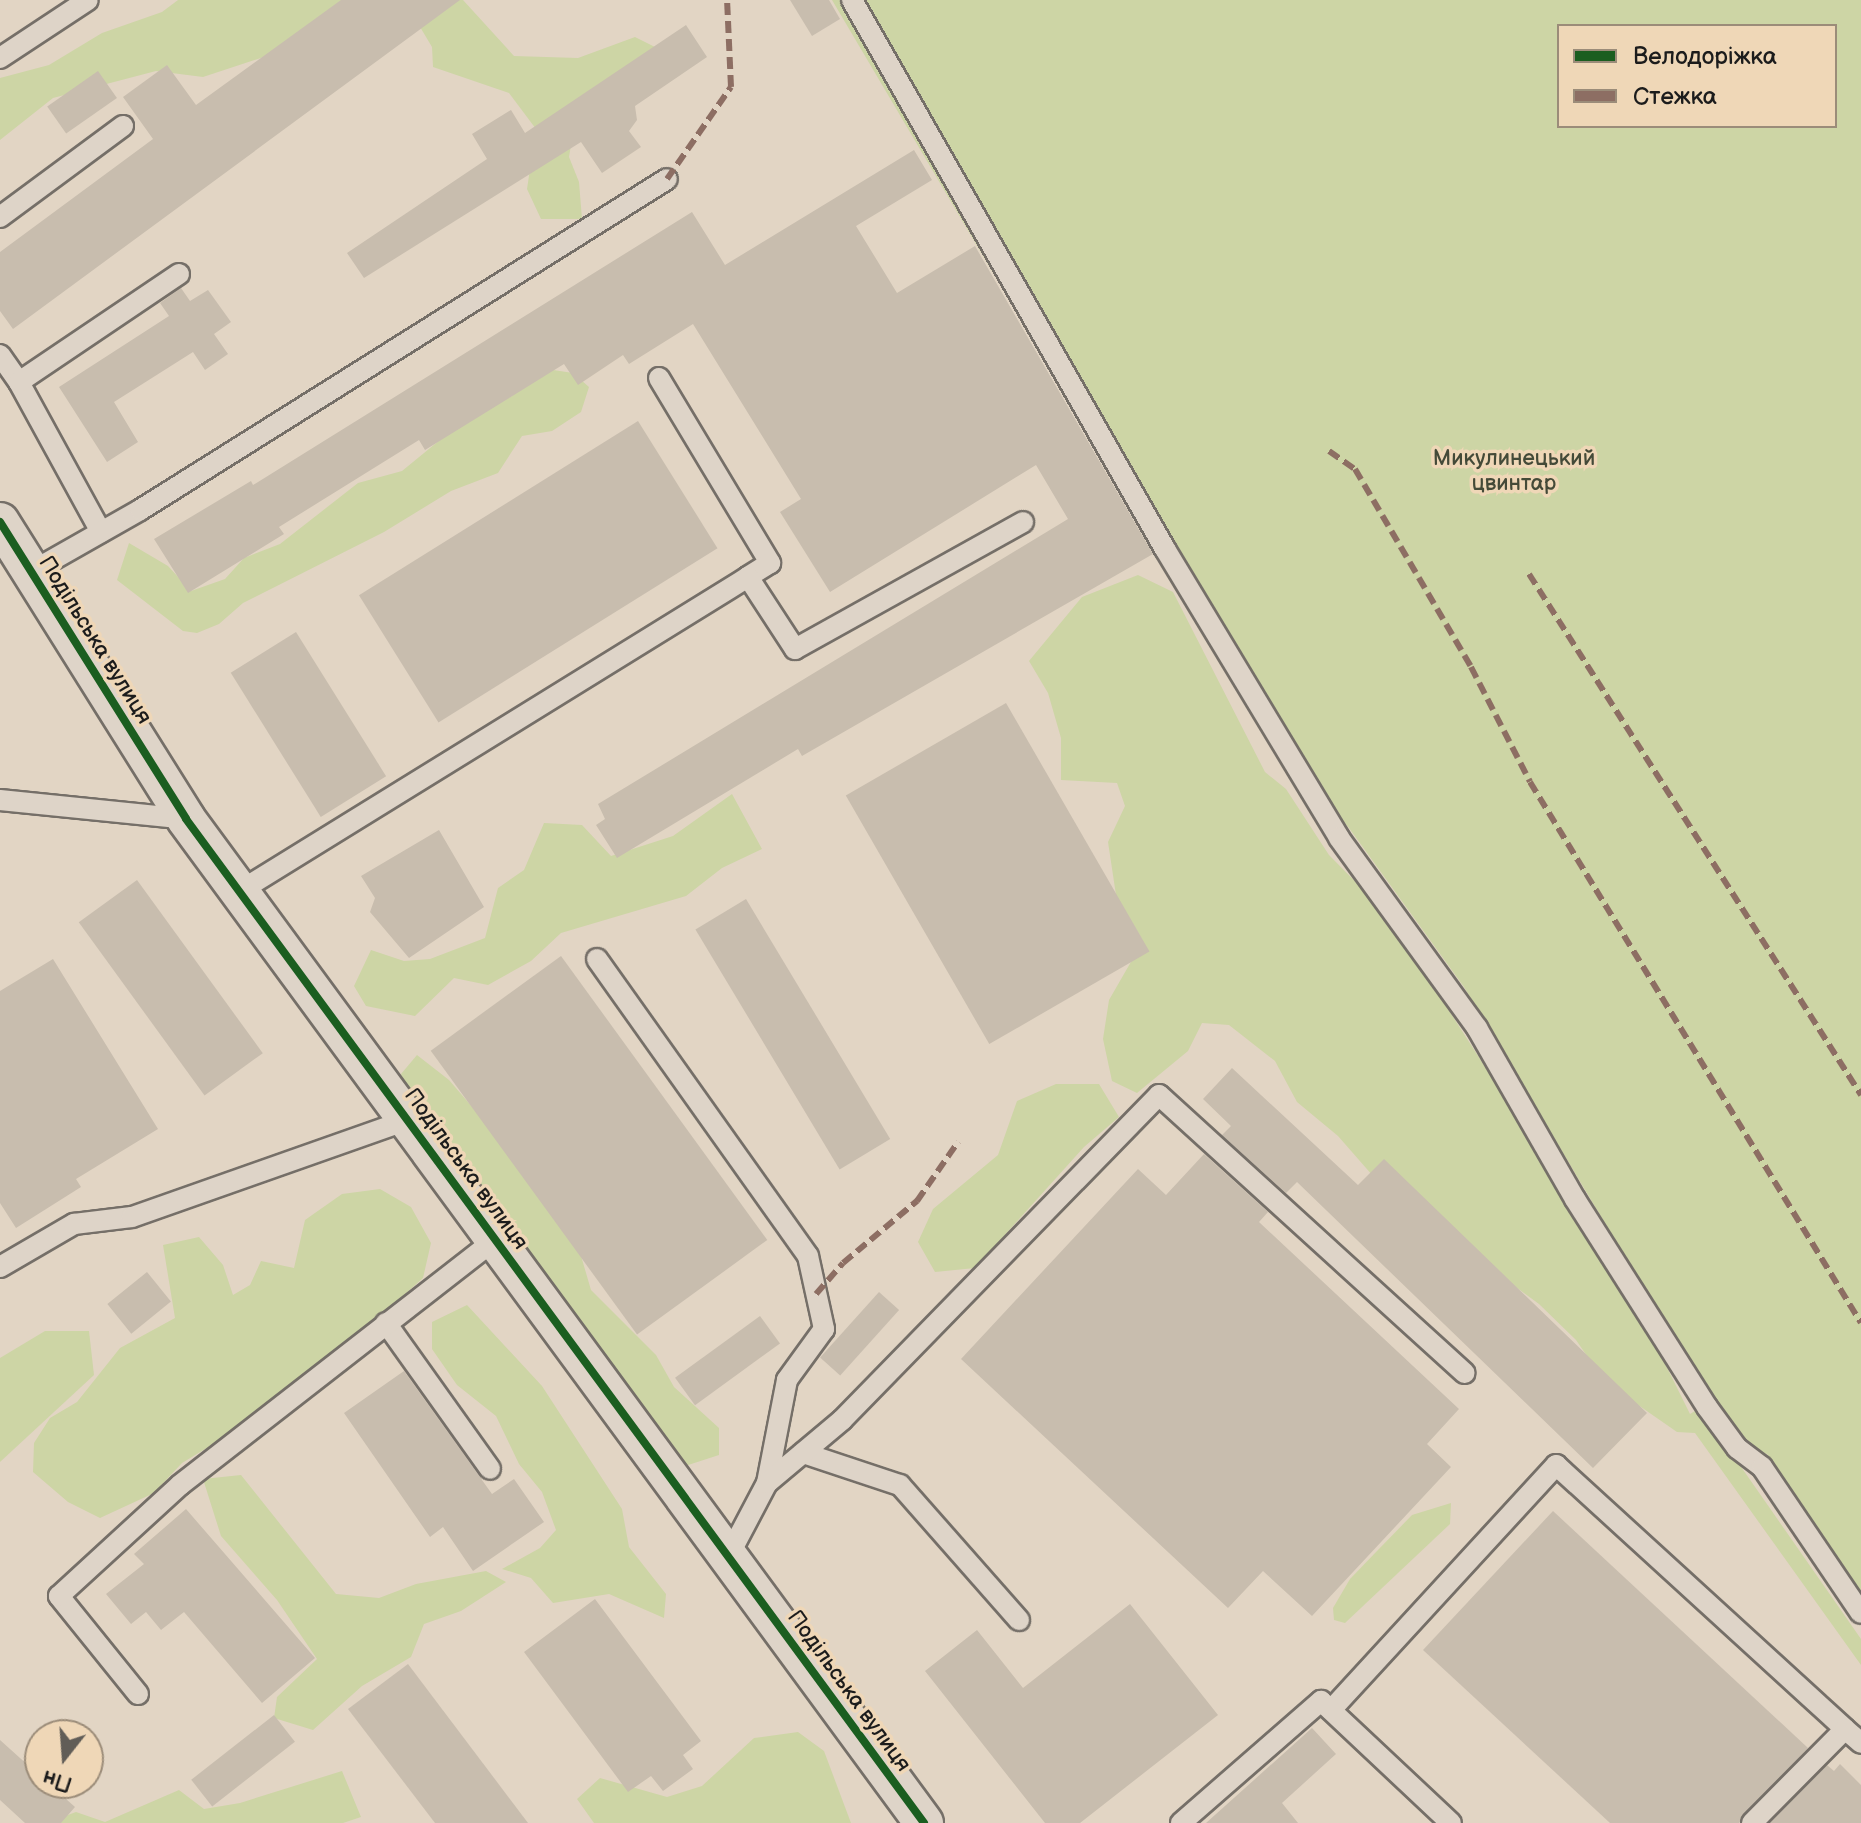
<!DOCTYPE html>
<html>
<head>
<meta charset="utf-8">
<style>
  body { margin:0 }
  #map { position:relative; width:1861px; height:1823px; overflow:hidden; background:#e2d5c4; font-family:"Balsamiq Sans",sans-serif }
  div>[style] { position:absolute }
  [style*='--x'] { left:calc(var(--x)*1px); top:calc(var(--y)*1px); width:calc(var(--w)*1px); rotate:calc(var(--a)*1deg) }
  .green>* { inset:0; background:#cdd5a5 }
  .building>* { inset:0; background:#c8bdae; transform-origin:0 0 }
  .roads { filter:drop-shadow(2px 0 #756f68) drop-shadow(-2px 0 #756f68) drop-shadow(0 2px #756f68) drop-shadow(0 -2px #756f68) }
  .service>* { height:20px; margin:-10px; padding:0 10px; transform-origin:10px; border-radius:10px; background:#ded4c8 }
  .minor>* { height:38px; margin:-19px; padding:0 19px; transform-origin:19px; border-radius:19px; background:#ded4c8 }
  .quiet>* { height:6px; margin-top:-3px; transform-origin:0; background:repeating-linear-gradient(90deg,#8d6e63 0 12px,transparent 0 18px) }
  .cycleway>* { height:8px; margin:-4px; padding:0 4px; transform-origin:4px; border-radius:4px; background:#1b5e20 }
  span { translate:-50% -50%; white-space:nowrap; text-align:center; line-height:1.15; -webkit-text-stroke:7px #efd7b7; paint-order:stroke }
  .park-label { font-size:22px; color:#444a38 }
  .street-label { font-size:22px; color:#1c1c1c }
  .legend { position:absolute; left:1557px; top:24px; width:280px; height:104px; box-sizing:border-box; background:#efd7b7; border:2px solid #9b8c79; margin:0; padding:10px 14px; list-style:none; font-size:24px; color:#1c1c1c }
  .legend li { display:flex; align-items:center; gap:16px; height:40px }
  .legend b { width:40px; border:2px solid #9b8c79 }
  .north { position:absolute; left:24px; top:1719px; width:80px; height:80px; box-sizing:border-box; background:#efd7b7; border:2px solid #9b8c79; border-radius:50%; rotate:197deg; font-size:22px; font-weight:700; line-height:32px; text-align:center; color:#1c1c1c }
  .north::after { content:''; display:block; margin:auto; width:28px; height:36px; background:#615d57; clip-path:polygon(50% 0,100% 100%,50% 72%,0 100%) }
</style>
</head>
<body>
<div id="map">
  <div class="green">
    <div style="clip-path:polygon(178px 0,344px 0,300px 45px,203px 77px,156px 71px,53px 98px,0 140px,0 78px,49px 65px,102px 33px,162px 12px)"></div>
    <div style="clip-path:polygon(404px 0,463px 0,514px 56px,578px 58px,635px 37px,661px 50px,576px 115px,569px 157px,579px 182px,582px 219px,541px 219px,527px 189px,536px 129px,509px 93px,433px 67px,432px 47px)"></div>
    <div style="clip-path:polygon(evenodd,832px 0,1861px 0,1861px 1595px,1767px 1454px,1747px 1449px,1674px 1339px,1464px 987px,1349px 828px,1255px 717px,832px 0,1559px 26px,1835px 26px,1835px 126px,1559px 126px,1559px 26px)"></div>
    <div style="clip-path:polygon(540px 368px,573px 373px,589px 387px,581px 412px,552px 431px,522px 436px,498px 473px,451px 491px,384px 532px,243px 603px,219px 624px,197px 633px,183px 631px,117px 580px,129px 543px,168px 566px,191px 591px,225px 579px,244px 558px,280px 544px,358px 483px,402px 471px,457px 426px,512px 396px)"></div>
    <div style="clip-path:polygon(1138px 575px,1173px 592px,1265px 772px,1286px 789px,1329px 855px,1410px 937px,1423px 970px,1630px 1293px,1690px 1414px,1700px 1408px,1861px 1639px,1861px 1665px,1695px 1433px,1677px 1432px,1605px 1382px,1576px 1340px,1539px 1304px,1387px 1192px,1338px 1136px,1297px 1102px,1275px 1061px,1229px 1025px,1202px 1023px,1188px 1051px,1137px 1093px,1112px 1081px,1103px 1039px,1109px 1000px,1143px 941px,1116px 895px,1108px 842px,1125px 806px,1117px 783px,1061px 780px,1061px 738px,1048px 693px,1029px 661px,1082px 597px)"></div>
    <div style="clip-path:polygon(732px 794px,762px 849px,722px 868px,686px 896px,561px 933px,531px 961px,488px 985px,454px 978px,415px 1016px,366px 1006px,354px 986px,371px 950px,404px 961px,430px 959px,485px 938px,498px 888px,524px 870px,544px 823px,582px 825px,611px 856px,673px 836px)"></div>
    <div style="clip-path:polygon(417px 1055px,449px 1080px,518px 1160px,579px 1249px,591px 1290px,656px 1355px,674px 1387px,719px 1428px,719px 1455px,682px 1467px,554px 1346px,514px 1299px,505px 1263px,503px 1218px,410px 1123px,401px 1074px)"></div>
    <div style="clip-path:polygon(1056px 1084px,1099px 1084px,1119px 1117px,1084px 1147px,975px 1268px,935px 1272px,918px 1242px,933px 1209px,998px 1155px,1017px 1101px)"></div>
    <div style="clip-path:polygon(380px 1189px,411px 1207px,431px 1243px,423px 1278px,288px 1399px,182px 1463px,154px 1493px,100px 1518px,68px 1502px,33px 1472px,34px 1443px,50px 1418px,77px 1402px,120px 1348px,175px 1318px,163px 1245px,199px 1237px,223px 1265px,233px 1295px,250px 1285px,261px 1261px,294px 1268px,305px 1220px,342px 1194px)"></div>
    <div style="clip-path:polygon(467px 1305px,542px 1386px,622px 1509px,629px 1547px,666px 1594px,664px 1618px,609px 1594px,553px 1603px,531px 1578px,502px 1569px,540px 1548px,556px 1530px,542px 1492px,519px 1464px,496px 1416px,457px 1385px,432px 1349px,432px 1322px)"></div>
    <div style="clip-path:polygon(45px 1331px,89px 1331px,94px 1375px,0 1462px,0 1358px)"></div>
    <div style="clip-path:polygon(241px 1475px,336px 1594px,379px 1598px,416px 1584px,486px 1571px,506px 1582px,461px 1611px,424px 1624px,411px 1657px,362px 1686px,313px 1730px,274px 1718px,277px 1697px,317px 1659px,277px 1600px,221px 1536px,203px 1479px)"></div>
    <div style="clip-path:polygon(1451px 1503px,1450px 1524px,1345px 1623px,1334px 1620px,1333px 1608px,1350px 1579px,1377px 1551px,1412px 1515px)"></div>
    <div style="clip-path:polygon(798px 1732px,824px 1751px,851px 1823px,594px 1823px,577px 1799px,600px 1778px,667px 1797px,702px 1786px,754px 1738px)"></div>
    <div style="clip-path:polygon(342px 1771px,361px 1817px,343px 1823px,46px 1823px,76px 1812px,105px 1822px,179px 1790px,204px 1809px,240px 1803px)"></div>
  </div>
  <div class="building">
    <div style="clip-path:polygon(341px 0,460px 0,13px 329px,0 311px,0 252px,153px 139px,123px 97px,167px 65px,196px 105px)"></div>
    <div style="clip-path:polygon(790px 0,829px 0,840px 19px,812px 36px)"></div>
    <div style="clip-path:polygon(686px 25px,707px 57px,635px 106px,637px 120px,629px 131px,641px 147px,602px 173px,581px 142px,364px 278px,347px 253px,487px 159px,472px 134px,511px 110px,525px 133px)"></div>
    <div style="left:98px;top:71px;width:33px;height:62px;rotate:55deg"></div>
    <div style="clip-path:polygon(914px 150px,932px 180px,856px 226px,897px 293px,975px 246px,1153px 554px,802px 756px,798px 749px,617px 858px,596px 825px,605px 819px,598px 804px,1068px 519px,1036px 465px,830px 592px,780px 512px,801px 499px,693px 324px,629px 364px,623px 355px,578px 385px,564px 364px,425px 450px,419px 440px,279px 527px,284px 534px,188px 593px,154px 539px,251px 481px,253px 485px,692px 212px,725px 265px)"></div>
    <div style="clip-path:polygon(181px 288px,190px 301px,208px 290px,231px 322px,214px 334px,228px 354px,205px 370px,193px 352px,114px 402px,138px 442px,107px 462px,59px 387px,169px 316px,160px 303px)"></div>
    <div style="left:638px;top:421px;width:150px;height:329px;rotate:58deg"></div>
    <div style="left:296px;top:632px;width:170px;height:77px;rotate:58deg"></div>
    <div style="left:1006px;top:703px;width:287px;height:185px;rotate:60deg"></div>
    <div style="clip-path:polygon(439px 830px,484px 907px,409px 958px,370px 912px,375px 898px,361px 876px)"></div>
    <div style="left:137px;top:880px;width:214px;height:72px;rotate:54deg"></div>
    <div style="left:746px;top:899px;width:280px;height:59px;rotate:59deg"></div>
    <div style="left:561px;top:956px;width:351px;height:161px;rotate:54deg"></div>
    <div style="clip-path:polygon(53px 959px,158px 1129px,76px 1179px,81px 1187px,16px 1228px,0 1203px,0 991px)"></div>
    <div style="clip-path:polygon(1232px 1068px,1358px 1185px,1384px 1159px,1647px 1413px,1593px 1468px,1297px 1182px,1286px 1193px,1222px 1135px,1231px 1126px,1203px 1099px)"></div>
    <div style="clip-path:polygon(1204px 1154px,1268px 1212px,1259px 1222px,1459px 1409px,1427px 1444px,1451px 1467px,1312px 1616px,1263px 1571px,1228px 1608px,961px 1359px,1138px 1169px,1166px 1195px)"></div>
    <div style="left:147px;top:1272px;width:38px;height:51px;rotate:51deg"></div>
    <div style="left:879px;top:1292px;width:27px;height:88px;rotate:42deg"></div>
    <div style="left:760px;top:1316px;width:34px;height:105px;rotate:54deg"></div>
    <div style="clip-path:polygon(404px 1371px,492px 1494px,514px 1479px,544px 1522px,473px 1571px,443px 1527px,430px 1537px,344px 1413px)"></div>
    <div style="clip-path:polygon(186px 1509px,315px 1658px,262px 1703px,184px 1612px,161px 1630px,146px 1612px,131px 1624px,106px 1594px,144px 1564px,134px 1554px)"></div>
    <div style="clip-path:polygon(1553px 1511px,1808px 1748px,1739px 1823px,1610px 1823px,1423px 1650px)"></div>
    <div style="clip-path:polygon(595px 1599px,701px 1741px,683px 1755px,693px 1769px,663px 1791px,651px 1776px,628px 1792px,524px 1652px)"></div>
    <div style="clip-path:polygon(1130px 1604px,1218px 1715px,1080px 1823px,1045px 1823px,925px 1671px,977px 1630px,1023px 1688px)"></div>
    <div style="clip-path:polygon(408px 1664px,528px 1823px,435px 1823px,348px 1709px)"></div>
    <div style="left:274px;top:1715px;width:34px;height:105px;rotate:52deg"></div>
    <div style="clip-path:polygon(1312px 1728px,1336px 1754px,1282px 1803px,1298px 1823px,1206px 1823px)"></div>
    <div style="clip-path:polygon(0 1740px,40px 1776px,40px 1783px,48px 1783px,75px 1807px,61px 1823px,25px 1823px,0 1800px)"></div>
    <div style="clip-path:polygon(1840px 1764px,1861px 1785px,1861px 1823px,1770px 1823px,1827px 1765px,1834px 1771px)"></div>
  </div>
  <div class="roads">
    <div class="service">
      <div style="--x:852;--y:0;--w:632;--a:60.31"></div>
      <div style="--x:1165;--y:549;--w:337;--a:58.9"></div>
      <div style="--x:1339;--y:838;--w:235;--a:54"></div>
      <div style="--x:1477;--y:1028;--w:197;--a:60.2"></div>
      <div style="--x:1575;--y:1199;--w:246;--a:57.6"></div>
      <div style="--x:1707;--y:1407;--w:51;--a:53.8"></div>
      <div style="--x:1737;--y:1448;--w:31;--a:37"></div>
      <div style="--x:1762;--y:1467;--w:176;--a:55.9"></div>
      <div style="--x:0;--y:58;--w:105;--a:-33.4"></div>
      <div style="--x:0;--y:217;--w:153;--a:-36.5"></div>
      <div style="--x:0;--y:355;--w:33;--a:55"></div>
      <div style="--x:659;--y:378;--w:216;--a:59"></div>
      <div style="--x:770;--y:563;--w:26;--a:148"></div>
      <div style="--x:101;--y:532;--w:171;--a:-118.7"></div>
      <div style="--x:19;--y:382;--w:193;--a:-34"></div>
      <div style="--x:31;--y:572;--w:125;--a:-29.6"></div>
      <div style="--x:140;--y:510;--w:622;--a:-32.13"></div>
      <div style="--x:0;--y:800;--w:187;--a:5.8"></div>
      <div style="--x:240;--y:891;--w:597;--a:-31.72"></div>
      <div style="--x:748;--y:577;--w:86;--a:56.9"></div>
      <div style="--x:795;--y:649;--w:261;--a:-29.1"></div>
      <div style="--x:597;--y:959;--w:364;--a:54.6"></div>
      <div style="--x:808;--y:1256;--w:75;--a:77.6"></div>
      <div style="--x:824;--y:1329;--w:63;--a:126"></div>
      <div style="--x:787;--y:1380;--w:105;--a:101"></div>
      <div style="--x:0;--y:1267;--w:86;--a:-30.2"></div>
      <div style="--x:74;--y:1224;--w:58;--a:-6.9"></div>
      <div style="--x:132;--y:1217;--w:292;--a:-19.4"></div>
      <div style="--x:386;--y:1323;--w:179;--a:54.5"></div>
      <div style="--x:803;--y:1453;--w:102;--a:18.3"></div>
      <div style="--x:900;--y:1485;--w:180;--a:48.6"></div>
      <div style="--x:728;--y:1557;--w:84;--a:-62.2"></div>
      <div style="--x:767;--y:1483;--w:98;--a:-40"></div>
      <div style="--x:842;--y:1420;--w:454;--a:-45.7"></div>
      <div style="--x:1159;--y:1095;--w:413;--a:42.3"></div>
      <div style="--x:138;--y:1694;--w:126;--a:-128.9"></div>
      <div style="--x:59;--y:1596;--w:164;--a:-42.5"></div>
      <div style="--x:180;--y:1485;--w:399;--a:-37.9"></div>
      <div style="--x:1331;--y:1710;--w:333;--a:-47.4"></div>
      <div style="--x:1556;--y:1465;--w:391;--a:42.4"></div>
      <div style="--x:1181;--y:1823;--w:186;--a:-41.1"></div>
      <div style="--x:1321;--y:1701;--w:178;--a:43.2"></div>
      <div style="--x:1752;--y:1823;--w:132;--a:-45.3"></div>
      <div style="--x:1845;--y:1729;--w:21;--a:41"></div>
    </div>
    <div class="minor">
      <div style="--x:0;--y:522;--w:350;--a:57.9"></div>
      <div style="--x:186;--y:819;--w:1246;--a:53.68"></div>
    </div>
  </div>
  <div class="quiet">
    <div style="--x:667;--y:179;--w:112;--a:-55.2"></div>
    <div style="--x:731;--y:87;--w:87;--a:-92.6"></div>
    <div style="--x:1329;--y:451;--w:32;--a:35"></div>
    <div style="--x:1355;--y:469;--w:229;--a:59.6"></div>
    <div style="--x:1471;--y:667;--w:129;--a:62.8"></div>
    <div style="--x:1530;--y:782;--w:634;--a:58.54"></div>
    <div style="--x:1529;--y:574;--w:618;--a:57.49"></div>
    <div style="--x:816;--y:1294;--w:41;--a:-48.9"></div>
    <div style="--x:843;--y:1263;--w:97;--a:-40"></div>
    <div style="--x:917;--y:1201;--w:72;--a:-55.2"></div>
  </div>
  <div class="cycleway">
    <div style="--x:0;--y:522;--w:350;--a:57.9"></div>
    <div style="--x:186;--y:819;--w:1246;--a:53.68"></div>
  </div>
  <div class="park-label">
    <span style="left:1514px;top:471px">Микулинецький<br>цвинтар</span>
  </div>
  <div class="street-label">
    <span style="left:95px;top:640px;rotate:58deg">Подільська вулиця</span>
    <span style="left:466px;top:1169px;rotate:54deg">Подільська вулиця</span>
    <span style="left:849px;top:1691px;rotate:54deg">Подільська вулиця</span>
  </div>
  <ul class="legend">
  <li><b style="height:10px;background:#1b5e20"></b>Велодоріжка</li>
  <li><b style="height:10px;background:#8d6e63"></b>Стежка</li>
  </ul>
  <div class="north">Пн</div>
</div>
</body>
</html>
